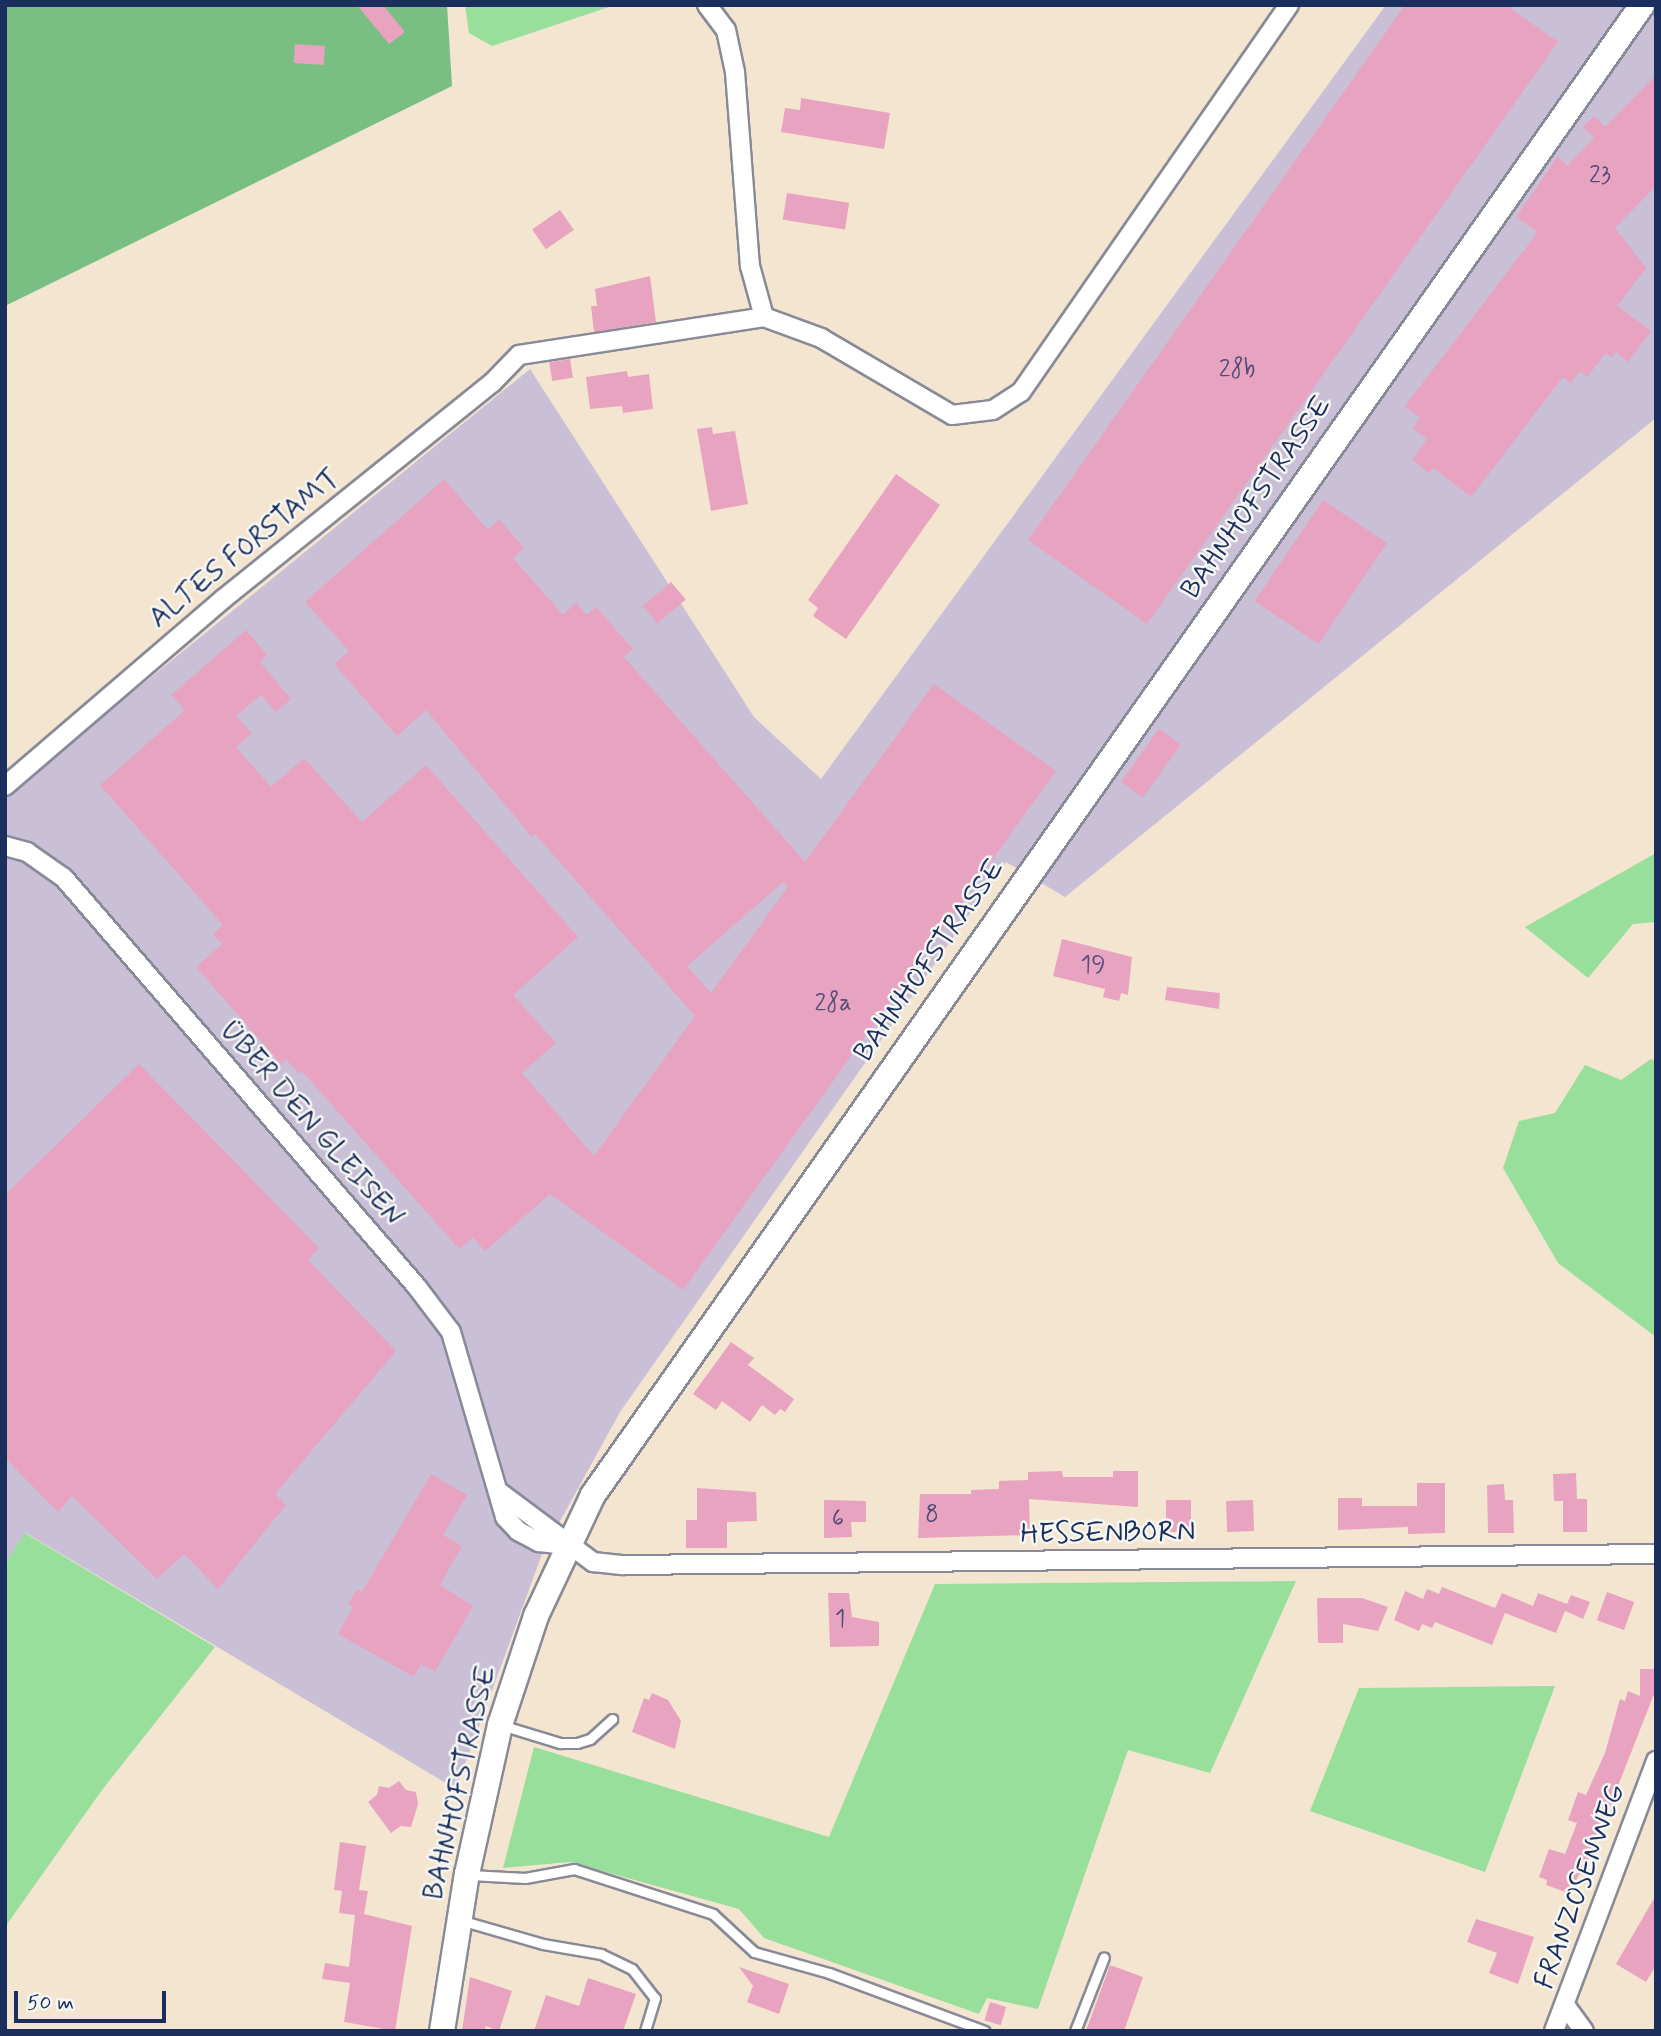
<!DOCTYPE html>
<html>
<head>
<meta charset="utf-8">
<style>
  body { margin:0 }
  #map { position:relative; width:1661px; height:2036px; overflow:hidden; background:#f4e5d0; font-family:Mynerve,sans-serif }
  div>[style] { position:absolute }
  [style*='--x'] { left:calc(var(--x)*1px); top:calc(var(--y)*1px); width:calc(var(--w)*1px); rotate:calc(var(--a)*1deg) }
  .industrial>* { inset:0; background:#c9bfd7 }
  .green>* { inset:0; background:#97df9a }
  .forest>* { inset:0; background:#79be82 }
  .building>* { inset:0; background:#e8a3c1; transform-origin:0 0 }
  .roads { filter:drop-shadow(2px 0 #888a97) drop-shadow(-2px 0 #888a97) drop-shadow(0 2px #888a97) drop-shadow(0 -2px #888a97) }
  .service>* { height:9px; margin:-4.5px; padding:0 4.5px; transform-origin:4.5px; border-radius:4.5px; background:#fff }
  .minor>* { height:18px; margin:-9px; padding:0 9px; transform-origin:9px; border-radius:9px; background:#fff }
  .secondary>* { height:24px; margin:-12px; padding:0 12px; transform-origin:12px; border-radius:12px; background:#fff }
  span { translate:-50% -50%; white-space:nowrap; text-align:center; line-height:1.15; -webkit-text-stroke:5px #f6f6f2; paint-order:stroke }
  .number-label { font-size:24px; color:#4e4c77 }
  .number-label span { -webkit-text-stroke-width:0 }
  .street-label { font-size:28px; color:#1b2f5e }
  .frame { position:absolute; inset:0; border:7px solid #1b2f5e; pointer-events:none }
  .scale { position:absolute; left:14px; top:1991px; width:152px; height:32px; box-sizing:border-box; border:4px solid #1b2f5e; border-top:0; padding-left:9px; font-size:21px; line-height:24px; white-space:nowrap; color:#1b2f5e; -webkit-text-stroke:5px #f6f6f2; paint-order:stroke }
</style>
</head>
<body>
<div id="map">
  <div class="industrial">
    <div style="clip-path:polygon(1386px 5px,1656px 5px,1656px 418px,1065px 897px,1006px 862px,620px 1412px,542px 1554px,456px 1789px,26px 1533px,5px 1564px,5px 796px,530px 369px,754px 717px,821px 779px)"></div>
  </div>
  <div class="green">
    <div style="clip-path:polygon(465px 5px,615px 5px,492px 46px,469px 33px)"></div>
    <div style="clip-path:polygon(1656px 853px,1656px 922px,1633px 924px,1588px 978px,1525px 927px)"></div>
    <div style="clip-path:polygon(1651px 1059px,1656px 1061px,1656px 1337px,1558px 1263px,1503px 1168px,1519px 1121px,1555px 1113px,1585px 1065px,1621px 1080px)"></div>
    <div style="clip-path:polygon(25px 1533px,215px 1647px,102px 1790px,5px 1927px,5px 1564px)"></div>
    <div style="clip-path:polygon(1296px 1581px,1210px 1773px,1128px 1750px,1038px 2009px,987px 1998px,979px 2014px,764px 1938px,739px 1909px,570px 1862px,503px 1868px,534px 1747px,829px 1837px,935px 1584px)"></div>
    <div style="clip-path:polygon(1555px 1686px,1485px 1872px,1310px 1811px,1359px 1688px)"></div>
  </div>
  <div class="forest">
    <div style="clip-path:polygon(5px 5px,447px 5px,452px 86px,5px 306px)"></div>
  </div>
  <div class="building">
    <div style="clip-path:polygon(357px 5px,383px 5px,405px 32px,389px 44px)"></div>
    <div style="clip-path:polygon(1405px 5px,1506px 5px,1558px 42px,1147px 624px,1028px 540px)"></div>
    <div style="left:295px;top:44px;width:30px;height:19px;rotate:4deg"></div>
    <div style="clip-path:polygon(1656px 75px,1656px 186px,1615px 228px,1646px 268px,1617px 306px,1651px 331px,1628px 362px,1616px 352px,1612px 357px,1606px 353px,1587px 377px,1580px 371px,1571px 383px,1563px 377px,1471px 497px,1433px 468px,1429px 473px,1412px 460px,1427px 439px,1413px 428px,1420px 418px,1405px 406px,1538px 232px,1516px 217px,1558px 156px,1567px 166px,1594px 138px,1583px 127px,1594px 116px,1605px 127px)"></div>
    <div style="clip-path:polygon(801px 98px,890px 113px,884px 149px,781px 132px,785px 108px,800px 110px)"></div>
    <div style="left:787px;top:193px;width:63px;height:27px;rotate:9deg"></div>
    <div style="left:560px;top:210px;width:24px;height:34px;rotate:55deg"></div>
    <div style="clip-path:polygon(650px 276px,656px 322px,594px 332px,591px 306px,597px 306px,595px 289px)"></div>
    <div style="left:570px;top:359px;width:19px;height:21px;rotate:81deg"></div>
    <div style="clip-path:polygon(627px 371px,628px 377px,649px 374px,653px 409px,623px 413px,622px 406px,590px 409px,586px 377px)"></div>
    <div style="clip-path:polygon(712px 427px,713px 434px,735px 431px,748px 504px,711px 511px,697px 429px)"></div>
    <div style="clip-path:polygon(896px 474px,940px 505px,846px 639px,813px 616px,818px 608px,808px 600px)"></div>
    <div style="clip-path:polygon(evenodd,444px 479px,488px 530px,499px 519px,524px 548px,513px 558px,563px 615px,576px 603px,587px 615px,596px 607px,633px 649px,624px 657px,805px 862px,934px 684px,1056px 771px,683px 1290px,550px 1194px,485px 1251px,473px 1237px,459px 1249px,302px 1071px,299px 1074px,286px 1059px,281px 1064px,196px 967px,222px 944px,213px 934px,223px 925px,100px 785px,185px 710px,171px 695px,246px 630px,267px 655px,260px 662px,291px 699px,276px 712px,261px 695px,236px 716px,252px 733px,236px 747px,271px 787px,304px 758px,362px 822px,426px 765px,578px 937px,513px 995px,556px 1043px,522px 1073px,594px 1156px,695px 1016px,535px 834px,532px 837px,426px 710px,397px 736px,334px 664px,349px 651px,305px 602px,444px 479px,783px 882px,788px 887px,711px 993px,687px 966px,783px 882px)"></div>
    <div style="left:1323px;top:500px;width:77px;height:122px;rotate:34deg"></div>
    <div style="left:671px;top:582px;width:23px;height:37px;rotate:50deg"></div>
    <div style="left:1159px;top:729px;width:27px;height:65px;rotate:36deg"></div>
    <div style="clip-path:polygon(1062px 939px,1132px 957px,1128px 995px,1121px 993px,1119px 1001px,1103px 997px,1105px 989px,1053px 976px)"></div>
    <div style="clip-path:polygon(1167px 987px,1220px 993px,1219px 1009px,1165px 1000px)"></div>
    <div style="clip-path:polygon(139px 1064px,319px 1248px,308px 1260px,396px 1351px,275px 1494px,286px 1505px,218px 1589px,184px 1554px,157px 1579px,72px 1496px,58px 1512px,5px 1458px,5px 1195px)"></div>
    <div style="clip-path:polygon(731px 1342px,754px 1358px,748px 1365px,794px 1399px,785px 1412px,780px 1409px,775px 1415px,762px 1405px,750px 1422px,722px 1401px,716px 1410px,693px 1394px)"></div>
    <div style="clip-path:polygon(1062px 1471px,1063px 1477px,1113px 1477px,1113px 1471px,1138px 1471px,1138px 1507px,1029px 1499px,1030px 1535px,918px 1538px,920px 1494px,971px 1494px,971px 1490px,999px 1489px,999px 1481px,1028px 1480px,1028px 1472px)"></div>
    <div style="clip-path:polygon(1576px 1473px,1577px 1499px,1587px 1499px,1587px 1532px,1563px 1532px,1563px 1501px,1554px 1501px,1553px 1474px)"></div>
    <div style="clip-path:polygon(431px 1474px,467px 1495px,443px 1535px,462px 1546px,440px 1585px,473px 1606px,435px 1672px,421px 1664px,414px 1677px,338px 1634px,353px 1607px,348px 1604px,357px 1589px,362px 1592px)"></div>
    <div style="clip-path:polygon(1417px 1483px,1445px 1483px,1445px 1533px,1408px 1534px,1408px 1527px,1338px 1530px,1338px 1498px,1362px 1498px,1362px 1506px,1417px 1506px)"></div>
    <div style="clip-path:polygon(1504px 1484px,1505px 1500px,1513px 1500px,1514px 1533px,1488px 1533px,1487px 1485px)"></div>
    <div style="clip-path:polygon(697px 1488px,756px 1492px,757px 1521px,727px 1522px,727px 1548px,686px 1548px,686px 1520px,697px 1520px)"></div>
    <div style="clip-path:polygon(824px 1500px,866px 1501px,866px 1522px,851px 1522px,852px 1537px,824px 1538px)"></div>
    <div style="left:1166px;top:1500px;width:25px;height:32px"></div>
    <div style="left:1253px;top:1500px;width:31px;height:27px;rotate:88deg"></div>
    <div style="clip-path:polygon(1442px 1587px,1495px 1608px,1502px 1593px,1533px 1606px,1538px 1593px,1567px 1604px,1571px 1595px,1590px 1602px,1583px 1619px,1565px 1611px,1556px 1633px,1505px 1613px,1492px 1645px,1435px 1622px,1432px 1628px,1422px 1624px,1419px 1631px,1394px 1620px,1405px 1591px,1423px 1599px,1427px 1589px,1439px 1594px)"></div>
    <div style="left:1607px;top:1592px;width:29px;height:30px;rotate:20deg"></div>
    <div style="clip-path:polygon(828px 1593px,849px 1593px,852px 1617px,879px 1622px,879px 1646px,830px 1647px)"></div>
    <div style="clip-path:polygon(1317px 1598px,1362px 1598px,1388px 1607px,1378px 1631px,1343px 1624px,1343px 1643px,1318px 1643px)"></div>
    <div style="clip-path:polygon(1640px 1669px,1656px 1669px,1656px 1689px,1583px 1875px,1579px 1874px,1571px 1894px,1546px 1885px,1547px 1880px,1539px 1877px,1549px 1849px,1565px 1854px,1577px 1823px,1568px 1820px,1578px 1792px,1586px 1795px,1605px 1753px,1620px 1699px,1625px 1701px,1628px 1691px,1640px 1696px)"></div>
    <div style="clip-path:polygon(652px 1693px,668px 1700px,681px 1721px,675px 1749px,632px 1732px,644px 1698px,649px 1700px)"></div>
    <div style="clip-path:polygon(399px 1781px,406px 1790px,416px 1792px,418px 1804px,411px 1827px,401px 1826px,391px 1833px,368px 1802px,377px 1795px,379px 1786px,389px 1788px)"></div>
    <div style="clip-path:polygon(340px 1842px,366px 1846px,359px 1890px,368px 1891px,364px 1914px,412px 1926px,395px 2031px,344px 2022px,350px 1983px,322px 1979px,325px 1963px,349px 1967px,355px 1915px,339px 1913px,342px 1891px,334px 1890px)"></div>
    <div style="clip-path:polygon(1656px 1895px,1656px 1965px,1646px 1982px,1616px 1964px)"></div>
    <div style="clip-path:polygon(1476px 1919px,1534px 1937px,1518px 1984px,1489px 1973px,1497px 1953px,1467px 1942px)"></div>
    <div style="clip-path:polygon(1110px 1965px,1143px 1977px,1124px 2031px,1086px 2031px)"></div>
    <div style="clip-path:polygon(739px 1967px,789px 1984px,779px 2014px,747px 2002px,753px 1986px)"></div>
    <div style="clip-path:polygon(470px 1977px,512px 1991px,499px 2031px,486px 2026px,484px 2031px,462px 2031px)"></div>
    <div style="clip-path:polygon(588px 1978px,636px 1994px,623px 2031px,534px 2031px,546px 1995px,579px 2006px)"></div>
    <div style="left:990px;top:2002px;width:17px;height:19px;rotate:17deg"></div>
  </div>
  <div class="roads">
    <div class="service">
      <div style="--x:501;--y:1725;--w:62;--a:17"></div>
      <div style="--x:560;--y:1743;--w:17;--a:0"></div>
      <div style="--x:577;--y:1743;--w:14;--a:-17"></div>
      <div style="--x:590;--y:1739;--w:30;--a:-42"></div>
      <div style="--x:470;--y:1875;--w:55;--a:3.1"></div>
      <div style="--x:525;--y:1878;--w:50;--a:-10.4"></div>
      <div style="--x:574;--y:1869;--w:146;--a:17.9"></div>
      <div style="--x:713;--y:1914;--w:56;--a:42.8"></div>
      <div style="--x:754;--y:1952;--w:78;--a:15.6"></div>
      <div style="--x:829;--y:1973;--w:166;--a:20.4"></div>
      <div style="--x:460;--y:1920;--w:86;--a:16.1"></div>
      <div style="--x:543;--y:1944;--w:59;--a:9.8"></div>
      <div style="--x:601;--y:1954;--w:34;--a:26"></div>
      <div style="--x:632;--y:1969;--w:37;--a:52"></div>
      <div style="--x:655;--y:1998;--w:34;--a:107"></div>
      <div style="--x:1075;--y:2031;--w:79;--a:-68.6"></div>
    </div>
    <div class="minor">
      <div style="--x:707;--y:5;--w:31;--a:53"></div>
      <div style="--x:726;--y:30;--w:43;--a:77.9"></div>
      <div style="--x:735;--y:72;--w:195;--a:85.6"></div>
      <div style="--x:750;--y:266;--w:53;--a:74.6"></div>
      <div style="--x:5;--y:786;--w:287;--a:-40.6"></div>
      <div style="--x:223;--y:599;--w:345;--a:-38.8"></div>
      <div style="--x:492;--y:383;--w:39;--a:-46"></div>
      <div style="--x:519;--y:355;--w:248;--a:-8.8"></div>
      <div style="--x:764;--y:317;--w:61;--a:20.2"></div>
      <div style="--x:821;--y:338;--w:152;--a:30.4"></div>
      <div style="--x:952;--y:415;--w:41;--a:-7"></div>
      <div style="--x:993;--y:410;--w:33;--a:-33"></div>
      <div style="--x:1021;--y:392;--w:471;--a:-55.3"></div>
      <div style="--x:5;--y:846;--w:23;--a:15"></div>
      <div style="--x:27;--y:852;--w:45;--a:35.1"></div>
      <div style="--x:64;--y:878;--w:540;--a:49.2"></div>
      <div style="--x:417;--y:1287;--w:56;--a:52.9"></div>
      <div style="--x:451;--y:1332;--w:193;--a:73.7"></div>
      <div style="--x:505;--y:1517;--w:19;--a:47"></div>
      <div style="--x:518;--y:1531;--w:24;--a:28"></div>
      <div style="--x:539;--y:1542;--w:28;--a:6"></div>
      <div style="--x:498;--y:1491;--w:119;--a:36.8"></div>
      <div style="--x:593;--y:1562;--w:31;--a:6"></div>
      <div style="--x:624;--y:1565;--w:1032;--a:-0.61"></div>
      <div style="--x:1565;--y:2005;--w:32;--a:54"></div>
      <div style="--x:1554;--y:2031;--w:289;--a:-69.3"></div>
    </div>
    <div class="secondary">
      <div style="--x:442;--y:2031;--w:159;--a:-81"></div>
      <div style="--x:467;--y:1874;--w:153;--a:-77.5"></div>
      <div style="--x:500;--y:1725;--w:115;--a:-71.7"></div>
      <div style="--x:536;--y:1616;--w:134;--a:-64.8"></div>
      <div style="--x:593;--y:1495;--w:1822;--a:-54.85"></div>
    </div>
  </div>
  <div class="number-label">
    <span style="left:1600px;top:176px">23</span>
    <span style="left:1237px;top:370px">28b</span>
    <span style="left:1093px;top:966px">19</span>
    <span style="left:833px;top:1004px">28a</span>
    <span style="left:932px;top:1515px">8</span>
    <span style="left:838px;top:1519px">6</span>
    <span style="left:840px;top:1620px">1</span>
  </div>
  <div class="street-label">
    <span style="left:1257px;top:498px;rotate:-55deg">BAHNHOFSTRASSE</span>
    <span style="left:245px;top:549px;rotate:-39deg">ALTES FORSTAMT</span>
    <span style="left:930px;top:961px;rotate:-55deg">BAHNHOFSTRASSE</span>
    <span style="left:311px;top:1124px;rotate:49deg">ÜBER DEN GLEISEN</span>
    <span style="left:1108px;top:1534px;rotate:-1deg">HESSENBORN</span>
    <span style="left:461px;top:1783px;rotate:-77deg">BAHNHOFSTRASSE</span>
    <span style="left:1581px;top:1887px;rotate:-70deg">FRANZOSENWEG</span>
  </div>
  <div class="frame"></div>
  <div class="scale">50 m</div>
</div>
</body>
</html>
